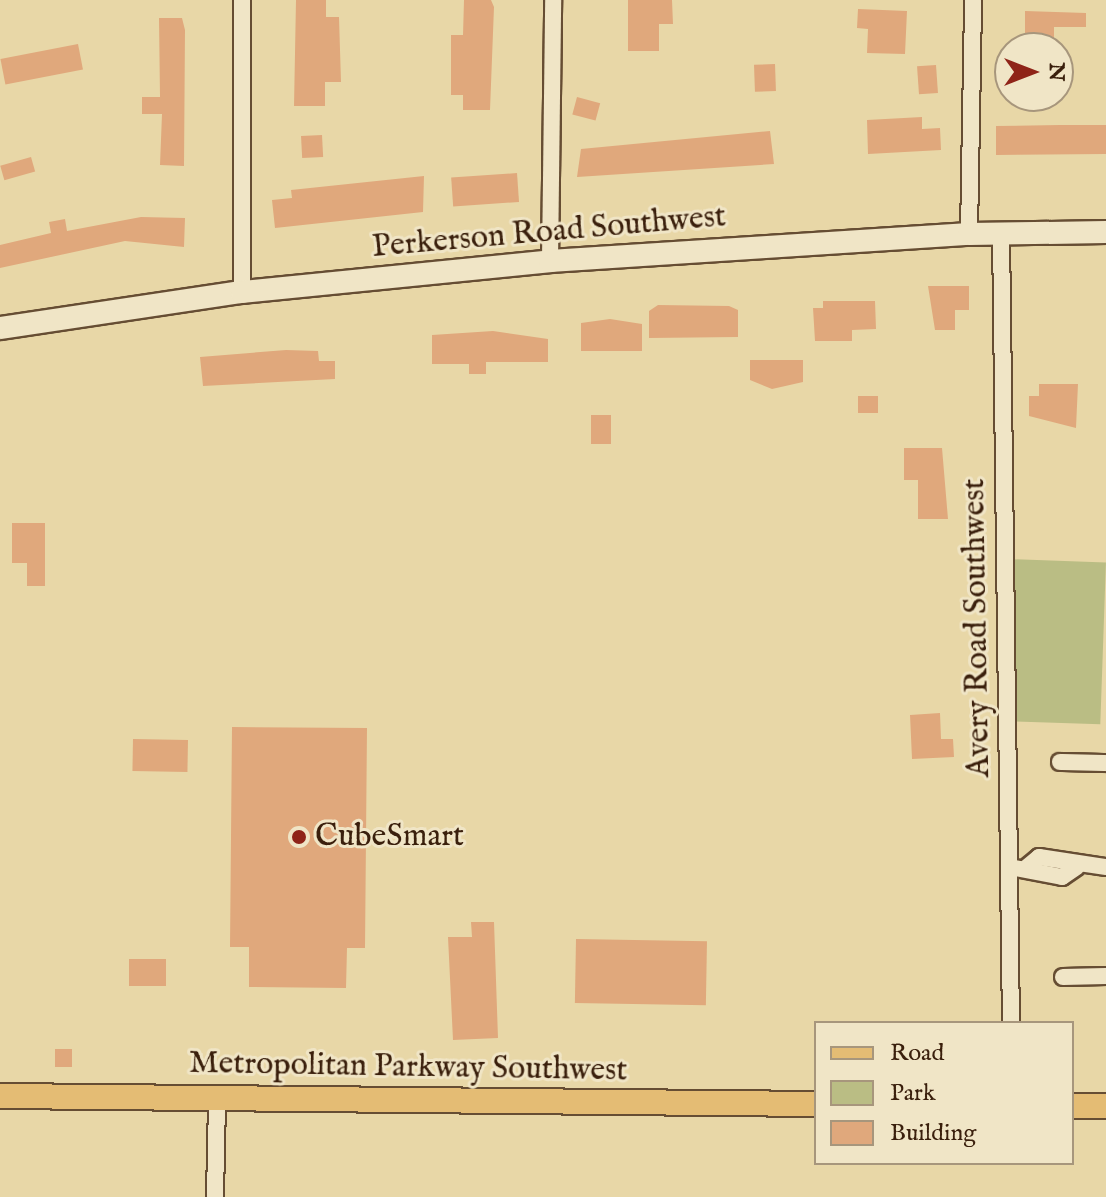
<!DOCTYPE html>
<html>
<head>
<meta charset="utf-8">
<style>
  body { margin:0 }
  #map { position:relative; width:1106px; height:1197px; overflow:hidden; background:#e8d7a7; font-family:"IM FELL English",serif }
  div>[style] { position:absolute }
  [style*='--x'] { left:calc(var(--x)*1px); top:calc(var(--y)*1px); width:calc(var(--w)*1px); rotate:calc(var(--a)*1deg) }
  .green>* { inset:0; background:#babd84; transform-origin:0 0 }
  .building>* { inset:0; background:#e0a87c; transform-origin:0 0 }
  .roads { filter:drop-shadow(2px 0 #664d33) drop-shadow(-2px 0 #664d33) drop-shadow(0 2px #664d33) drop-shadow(0 -2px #664d33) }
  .street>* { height:16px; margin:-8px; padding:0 8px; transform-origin:8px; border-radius:8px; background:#f0e5c6 }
  .secondary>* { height:22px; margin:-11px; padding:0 11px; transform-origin:11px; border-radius:11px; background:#f0e5c6 }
  .primary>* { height:24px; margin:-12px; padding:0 12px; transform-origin:12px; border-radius:12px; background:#e4bc74 }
  .dots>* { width:22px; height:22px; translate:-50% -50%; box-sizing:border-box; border:4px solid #f0e5c6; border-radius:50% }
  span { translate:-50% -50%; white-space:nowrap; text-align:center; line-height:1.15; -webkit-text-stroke:6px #f0e5c6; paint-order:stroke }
  .street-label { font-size:32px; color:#3a1f0c }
  .poi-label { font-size:32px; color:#3a1f0c }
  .left { translate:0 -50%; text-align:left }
  .legend { position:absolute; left:814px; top:1021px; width:260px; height:144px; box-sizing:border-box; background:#f0e5c6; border:2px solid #a7967c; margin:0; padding:10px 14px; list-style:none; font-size:24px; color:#3a1f0c }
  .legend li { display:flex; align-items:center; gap:16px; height:40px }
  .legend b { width:40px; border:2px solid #a7967c }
  .north { position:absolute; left:994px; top:32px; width:80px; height:80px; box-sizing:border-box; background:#f0e5c6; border:2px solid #a7967c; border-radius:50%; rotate:90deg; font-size:22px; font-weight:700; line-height:32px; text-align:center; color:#3a1f0c }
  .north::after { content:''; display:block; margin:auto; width:28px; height:36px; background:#8f2418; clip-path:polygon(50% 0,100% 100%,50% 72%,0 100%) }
</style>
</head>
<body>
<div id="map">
  <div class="green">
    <div style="left:1007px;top:559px;width:99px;height:162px;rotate:2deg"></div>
  </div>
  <div class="building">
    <div style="clip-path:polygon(296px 0,326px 0,326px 17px,339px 17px,341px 82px,325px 82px,325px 106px,294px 106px)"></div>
    <div style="clip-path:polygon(464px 0,491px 0,494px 7px,490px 110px,463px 110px,463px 95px,451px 95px,451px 35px,463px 35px)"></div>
    <div style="clip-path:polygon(628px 0,672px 0,673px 24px,659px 24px,659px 51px,628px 51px)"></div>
    <div style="clip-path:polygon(858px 9px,907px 11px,905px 54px,867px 53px,868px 29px,857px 28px)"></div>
    <div style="clip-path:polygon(1025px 11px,1086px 13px,1086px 27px,1054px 27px,1054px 48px,1025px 48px)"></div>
    <div style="clip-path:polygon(159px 18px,182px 18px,185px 30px,184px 166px,160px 165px,162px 114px,142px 114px,142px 97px,160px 97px)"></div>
    <div style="left:78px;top:44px;width:26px;height:79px;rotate:79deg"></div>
    <div style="left:775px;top:64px;width:27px;height:21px;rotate:88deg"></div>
    <div style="left:936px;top:65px;width:28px;height:19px;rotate:86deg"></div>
    <div style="left:577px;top:97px;width:24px;height:18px;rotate:15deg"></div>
    <div style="clip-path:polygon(922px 117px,922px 129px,940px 128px,941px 150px,868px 154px,867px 120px)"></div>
    <div style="clip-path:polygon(1060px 125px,1106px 125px,1106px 154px,996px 155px,996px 126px)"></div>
    <div style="clip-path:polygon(770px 131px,774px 164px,577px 177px,581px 149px)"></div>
    <div style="left:322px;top:135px;width:22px;height:21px;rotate:87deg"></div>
    <div style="left:31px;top:157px;width:15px;height:32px;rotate:74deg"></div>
    <div style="left:517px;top:173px;width:29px;height:66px;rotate:86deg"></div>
    <div style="clip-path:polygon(424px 176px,423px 212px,275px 228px,272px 200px,292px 198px,291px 190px)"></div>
    <div style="clip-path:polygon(141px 217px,185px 218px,184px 247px,125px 241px,0 268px,0 245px,51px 233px,49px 222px,65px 219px,67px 231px)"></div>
    <div style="clip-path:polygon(928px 286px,969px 286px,969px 310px,955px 310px,955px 330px,935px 330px)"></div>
    <div style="clip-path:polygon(823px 301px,875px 301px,876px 329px,852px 330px,852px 341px,815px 341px,813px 308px,823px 308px)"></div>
    <div style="clip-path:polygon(658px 305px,729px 306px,738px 310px,738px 337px,649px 338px,649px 311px)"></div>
    <div style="clip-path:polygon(610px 319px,642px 324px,642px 351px,581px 351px,581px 323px)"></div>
    <div style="clip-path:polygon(493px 331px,548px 339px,548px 362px,486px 362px,486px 374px,469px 374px,469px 364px,432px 364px,432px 335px)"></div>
    <div style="clip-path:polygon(286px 350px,318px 351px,319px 361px,335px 361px,335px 379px,203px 386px,200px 357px)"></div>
    <div style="clip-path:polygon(750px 360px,803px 360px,803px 382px,772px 389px,750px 380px)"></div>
    <div style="clip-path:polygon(1039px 384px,1078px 384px,1076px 428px,1029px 416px,1029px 396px,1039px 396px)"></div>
    <div style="left:858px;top:396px;width:20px;height:17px"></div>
    <div style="left:591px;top:415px;width:20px;height:29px"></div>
    <div style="clip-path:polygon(904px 448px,942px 448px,948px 519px,918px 519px,918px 480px,904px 480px)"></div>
    <div style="clip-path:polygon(12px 523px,45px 523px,45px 586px,27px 586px,27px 563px,12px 563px)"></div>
    <div style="clip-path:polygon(940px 713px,941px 739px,953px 739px,954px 757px,912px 759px,910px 715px)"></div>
    <div style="clip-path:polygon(232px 727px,367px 728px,365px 948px,347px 948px,346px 988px,249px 987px,249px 947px,230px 947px)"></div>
    <div style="left:133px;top:739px;width:55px;height:32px;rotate:1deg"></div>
    <div style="clip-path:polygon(471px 922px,494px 922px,498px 1038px,453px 1040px,448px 937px,472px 937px)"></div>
    <div style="left:576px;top:939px;width:131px;height:64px;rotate:1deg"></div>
    <div style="left:129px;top:959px;width:37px;height:27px"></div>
    <div style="left:55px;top:1049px;width:17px;height:18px"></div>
  </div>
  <div class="roads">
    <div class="street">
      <div style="--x:1001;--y:232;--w:791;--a:89.28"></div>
      <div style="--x:969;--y:234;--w:234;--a:-89"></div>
      <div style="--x:550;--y:261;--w:261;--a:-89.3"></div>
      <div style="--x:242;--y:292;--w:292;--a:-90"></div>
      <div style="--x:1060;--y:762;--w:46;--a:1.2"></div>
      <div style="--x:1015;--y:868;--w:48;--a:10.8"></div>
      <div style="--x:1062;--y:877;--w:18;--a:-34"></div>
      <div style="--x:1026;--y:868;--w:17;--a:-40"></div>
      <div style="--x:1039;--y:857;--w:68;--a:8.5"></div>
      <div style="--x:1063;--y:977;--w:43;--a:-1.3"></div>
      <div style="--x:215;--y:1197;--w:99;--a:-88.8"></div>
    </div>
    <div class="secondary">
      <div style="--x:0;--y:328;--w:245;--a:-8.5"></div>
      <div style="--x:242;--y:292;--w:310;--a:-5.7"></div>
      <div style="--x:550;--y:261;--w:420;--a:-3.7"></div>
      <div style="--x:969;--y:234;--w:137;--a:-0.8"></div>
    </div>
    <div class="primary">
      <div style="--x:0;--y:1096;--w:816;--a:0.56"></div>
      <div style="--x:1072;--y:1106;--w:34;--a:0"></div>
    </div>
  </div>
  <div class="dots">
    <div style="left:299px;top:837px;background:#8f2418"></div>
  </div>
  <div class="street-label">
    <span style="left:549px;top:233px;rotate:-5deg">Perkerson Road Southwest</span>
    <span style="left:978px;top:628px;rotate:-91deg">Avery Road Southwest</span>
    <span style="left:408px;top:1068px;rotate:1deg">Metropolitan Parkway Southwest</span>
  </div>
  <div class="poi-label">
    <span class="left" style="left:315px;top:837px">CubeSmart</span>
  </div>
  <ul class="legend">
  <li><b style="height:10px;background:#e4bc74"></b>Road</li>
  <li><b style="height:22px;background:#babd84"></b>Park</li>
  <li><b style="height:22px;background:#e0a87c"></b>Building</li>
  </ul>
  <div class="north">N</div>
</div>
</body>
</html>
